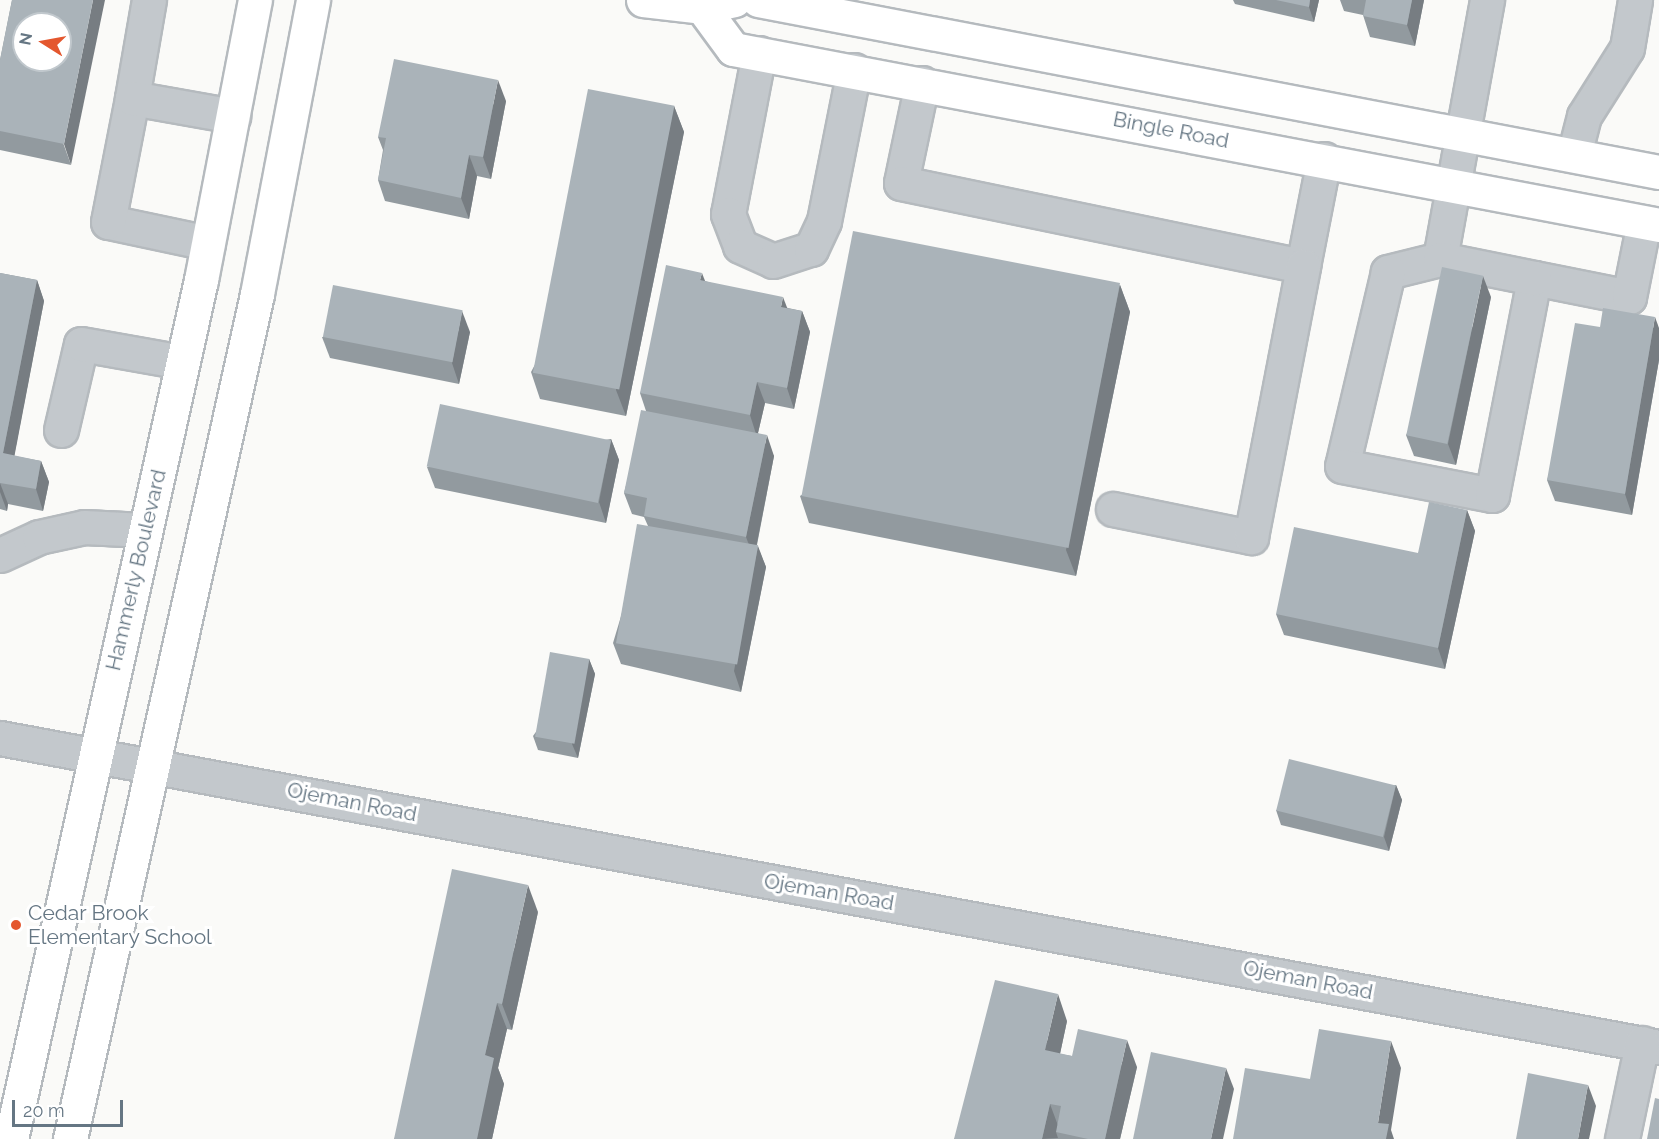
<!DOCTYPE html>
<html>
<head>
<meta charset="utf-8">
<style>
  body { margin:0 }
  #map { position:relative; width:1659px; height:1139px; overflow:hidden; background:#fafaf8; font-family:Raleway,sans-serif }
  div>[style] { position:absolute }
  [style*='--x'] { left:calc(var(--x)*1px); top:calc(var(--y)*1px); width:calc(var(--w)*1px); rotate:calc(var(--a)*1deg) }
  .roads { filter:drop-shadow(2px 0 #b5babe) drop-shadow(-2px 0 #b5babe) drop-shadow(0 2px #b5babe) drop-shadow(0 -2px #b5babe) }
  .minor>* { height:33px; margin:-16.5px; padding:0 16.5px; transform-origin:16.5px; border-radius:16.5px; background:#c3c8cc }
  .major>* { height:33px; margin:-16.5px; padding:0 16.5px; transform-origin:16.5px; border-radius:16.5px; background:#fff }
  .wall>* { inset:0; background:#929a9f }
  .shaded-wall>* { inset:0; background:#777d82 }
  .building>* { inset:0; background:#aab3b9; transform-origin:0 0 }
  .dots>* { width:16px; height:16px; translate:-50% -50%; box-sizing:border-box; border:3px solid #fff; border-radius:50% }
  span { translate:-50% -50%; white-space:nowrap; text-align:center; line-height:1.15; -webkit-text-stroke:6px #fff; paint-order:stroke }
  .street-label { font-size:21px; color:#657683 }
  .poi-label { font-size:21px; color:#657683 }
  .left { translate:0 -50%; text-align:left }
  .north { position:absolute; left:12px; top:12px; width:60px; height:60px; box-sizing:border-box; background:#fff; border:2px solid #c1c8cd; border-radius:50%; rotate:281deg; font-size:16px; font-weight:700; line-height:24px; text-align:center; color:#657683 }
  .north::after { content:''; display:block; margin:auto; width:21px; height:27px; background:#e4572e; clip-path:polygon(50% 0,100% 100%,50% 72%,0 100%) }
  .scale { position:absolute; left:12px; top:1100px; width:111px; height:27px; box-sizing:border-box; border:3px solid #657683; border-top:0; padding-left:8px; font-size:18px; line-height:21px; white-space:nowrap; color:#657683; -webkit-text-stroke:4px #fff; paint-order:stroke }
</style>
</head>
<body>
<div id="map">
  <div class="roads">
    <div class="minor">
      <div style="--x:1487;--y:0;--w:263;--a:100.3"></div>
      <div style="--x:1440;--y:259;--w:54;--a:166"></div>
      <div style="--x:1388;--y:272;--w:199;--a:103.3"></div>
      <div style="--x:1342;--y:466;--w:153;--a:10.9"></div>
      <div style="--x:1492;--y:495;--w:221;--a:-79"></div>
      <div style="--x:1534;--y:278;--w:97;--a:11.3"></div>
      <div style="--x:1629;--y:297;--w:76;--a:-78.7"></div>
      <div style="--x:759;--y:53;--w:164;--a:100.9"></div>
      <div style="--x:728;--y:214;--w:34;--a:69"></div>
      <div style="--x:740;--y:246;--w:36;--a:24"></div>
      <div style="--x:773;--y:261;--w:40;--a:-18"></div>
      <div style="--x:811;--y:249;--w:31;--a:-65"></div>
      <div style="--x:824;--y:221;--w:154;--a:-78.8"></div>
      <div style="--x:922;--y:83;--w:102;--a:101.9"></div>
      <div style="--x:901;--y:183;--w:410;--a:11.7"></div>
      <div style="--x:1303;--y:266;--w:109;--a:-78.9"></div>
      <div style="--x:132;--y:98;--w:99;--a:-80.2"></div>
      <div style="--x:1574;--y:155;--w:40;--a:-75.6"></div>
      <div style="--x:1584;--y:116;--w:80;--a:-57.7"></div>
      <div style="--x:1627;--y:48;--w:49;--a:-80.5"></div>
      <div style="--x:208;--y:243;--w:102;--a:-168.1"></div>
      <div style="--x:108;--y:222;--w:126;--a:-79"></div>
      <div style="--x:132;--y:98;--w:103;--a:10.1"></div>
      <div style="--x:1440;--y:259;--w:96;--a:11.4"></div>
      <div style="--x:61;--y:430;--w:88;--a:-76.9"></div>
      <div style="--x:81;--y:344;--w:103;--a:10.1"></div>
      <div style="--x:1113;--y:509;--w:141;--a:11.5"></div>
      <div style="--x:1251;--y:537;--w:276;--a:-79.1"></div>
      <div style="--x:0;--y:555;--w:43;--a:-24.8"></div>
      <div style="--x:39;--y:537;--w:46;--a:-12.5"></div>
      <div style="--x:84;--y:527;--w:61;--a:2.8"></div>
      <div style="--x:0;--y:738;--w:1688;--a:10.55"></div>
      <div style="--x:1622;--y:1139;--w:98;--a:-78.2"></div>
    </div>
    <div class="major">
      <div style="--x:643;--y:0;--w:59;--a:6.8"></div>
      <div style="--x:702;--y:7;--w:33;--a:-12"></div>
      <div style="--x:758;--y:0;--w:917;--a:10.81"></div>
      <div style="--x:702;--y:7;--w:52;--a:53.6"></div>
      <div style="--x:733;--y:49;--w:943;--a:10.76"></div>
      <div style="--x:11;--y:1139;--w:880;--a:-77.53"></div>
      <div style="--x:201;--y:280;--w:285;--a:-79.1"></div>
      <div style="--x:70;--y:1139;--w:865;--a:-77.52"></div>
      <div style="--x:257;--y:294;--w:299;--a:-79.2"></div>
    </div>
  </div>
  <div class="wall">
    <div style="clip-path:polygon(12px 0,71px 165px,0 150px,0 60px)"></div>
    <div style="clip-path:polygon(1233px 0,1319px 0,1314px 22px,1235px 4px)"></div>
    <div style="clip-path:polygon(1340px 0,1424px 0,1415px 46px,1370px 37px,1363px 15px,1344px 11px)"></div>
    <div style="clip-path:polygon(506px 101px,491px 179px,477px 176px,469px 219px,385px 201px,378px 180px,383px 150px,378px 137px)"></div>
    <div style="clip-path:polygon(674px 106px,684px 132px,626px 416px,540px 399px,531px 372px)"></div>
    <div style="clip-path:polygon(0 273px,37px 280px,44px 301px,14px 456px,41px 461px,49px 482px,43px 511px,8px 504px,7px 511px,0 509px)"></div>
    <div style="clip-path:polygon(705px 281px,788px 308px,802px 311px,810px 332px,794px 409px,765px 403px,758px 433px,774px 456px,757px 545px,766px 567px,741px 692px,621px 664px,613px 643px,648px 526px,644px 517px,632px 514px,624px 493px,646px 411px,640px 393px)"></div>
    <div style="clip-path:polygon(1120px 285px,1130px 312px,1076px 576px,809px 523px,800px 496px)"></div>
    <div style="clip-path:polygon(1491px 297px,1456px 465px,1414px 456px,1406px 435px)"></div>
    <div style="clip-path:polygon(1600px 327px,1659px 328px,1659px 360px,1632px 515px,1555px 501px,1547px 480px)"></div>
    <div style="clip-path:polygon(470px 332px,459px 384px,330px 358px,322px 337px)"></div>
    <div style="clip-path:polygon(611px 439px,619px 460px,606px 523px,435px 488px,427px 467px)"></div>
    <div style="clip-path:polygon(1467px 510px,1475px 531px,1445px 669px,1284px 635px,1276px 614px,1418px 553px)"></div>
    <div style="clip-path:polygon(589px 659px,595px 674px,578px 758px,538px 750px,533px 736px)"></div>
    <div style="clip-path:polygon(1396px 785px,1402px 800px,1389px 851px,1281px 825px,1276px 810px)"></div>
    <div style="clip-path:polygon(538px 912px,512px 1030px,507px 1029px,498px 1068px,504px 1084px,492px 1139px,394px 1139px)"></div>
    <div style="clip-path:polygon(1067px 1021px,1060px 1054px,1137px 1067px,1120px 1139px,954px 1139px)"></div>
  </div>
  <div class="shaded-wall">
    <div style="clip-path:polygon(93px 0,105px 0,71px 165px,64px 144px)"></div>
    <div style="clip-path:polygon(1310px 0,1319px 0,1314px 22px,1309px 7px)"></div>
    <div style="clip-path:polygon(1412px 0,1424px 0,1415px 46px,1407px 25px)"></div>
    <div style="clip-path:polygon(498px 80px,506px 101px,491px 179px,483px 157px)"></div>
    <div style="clip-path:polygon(674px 106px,684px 132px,626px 416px,616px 390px)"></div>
    <div style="clip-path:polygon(469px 155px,477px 176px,469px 219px,461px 198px)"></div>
    <div style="clip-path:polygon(702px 273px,710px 294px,700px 280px)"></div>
    <div style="clip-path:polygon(1483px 276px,1491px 297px,1456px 465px,1448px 444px)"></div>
    <div style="clip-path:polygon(37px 280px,44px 301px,11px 474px,3px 453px)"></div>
    <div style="clip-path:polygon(1120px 285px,1130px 312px,1076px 576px,1066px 550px)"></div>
    <div style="clip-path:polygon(783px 297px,791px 318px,781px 307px)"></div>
    <div style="clip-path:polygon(462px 311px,470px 332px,459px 384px,452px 363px)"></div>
    <div style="clip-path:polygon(802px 311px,810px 332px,794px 409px,787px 388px)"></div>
    <div style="clip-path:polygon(1655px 317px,1659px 328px,1659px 360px,1632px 515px,1625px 494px)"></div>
    <div style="clip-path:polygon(757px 382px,765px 403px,757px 437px,750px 415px)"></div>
    <div style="clip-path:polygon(767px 435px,774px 456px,754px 558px,746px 537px)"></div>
    <div style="clip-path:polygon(611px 439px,619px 460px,606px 523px,599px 502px)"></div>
    <div style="clip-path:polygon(41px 461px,49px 482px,43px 511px,36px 489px)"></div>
    <div style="clip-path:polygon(0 483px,8px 504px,7px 511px,0 492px)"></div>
    <div style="clip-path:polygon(1467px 510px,1475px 531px,1445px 669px,1438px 648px)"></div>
    <div style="clip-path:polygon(758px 546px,766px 567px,741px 692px,734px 671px)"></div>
    <div style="clip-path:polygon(589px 659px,595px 674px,578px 758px,572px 744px)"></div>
    <div style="clip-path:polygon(1396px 785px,1402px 800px,1389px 851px,1384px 837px)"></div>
    <div style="clip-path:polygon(528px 885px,538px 912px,512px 1030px,502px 1004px)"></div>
    <div style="clip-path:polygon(1058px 994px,1067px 1021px,1055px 1077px,1045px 1050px)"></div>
    <div style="clip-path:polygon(497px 1003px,507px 1029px,498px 1068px,504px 1084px,492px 1139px,477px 1139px,485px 1055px)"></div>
    <div style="clip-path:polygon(1127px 1040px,1137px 1067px,1120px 1139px,1105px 1139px)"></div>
    <div style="clip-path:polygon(1391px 1041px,1401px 1068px,1391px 1130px,1394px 1139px,1383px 1139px,1378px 1123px)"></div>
    <div style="clip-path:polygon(1226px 1068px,1234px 1089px,1223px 1139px,1211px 1139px)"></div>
    <div style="clip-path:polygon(1588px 1085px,1596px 1106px,1589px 1139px,1578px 1139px)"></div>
    <div style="clip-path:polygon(1050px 1104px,1060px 1131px,1056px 1132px,1058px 1138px,1042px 1139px)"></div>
  </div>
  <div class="building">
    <div style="clip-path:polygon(evenodd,12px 0,93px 0,64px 144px,0 131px,0 60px,12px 0,24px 24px,60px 24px,60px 60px,24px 60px,24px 24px)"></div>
    <div style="clip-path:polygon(1276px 0,1310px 0,1309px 7px)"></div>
    <div style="clip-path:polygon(1366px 0,1412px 0,1407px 25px,1363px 16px)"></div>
    <div style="clip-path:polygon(394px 59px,498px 80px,483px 157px,469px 155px,461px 198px,378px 180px,386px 138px,378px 137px)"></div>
    <div style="left:588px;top:89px;width:88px;height:289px;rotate:11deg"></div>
    <div style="left:853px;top:231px;width:272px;height:270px;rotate:11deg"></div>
    <div style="clip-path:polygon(666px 265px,702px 273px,700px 280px,783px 297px,781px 307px,802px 311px,787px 388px,757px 382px,750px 415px,640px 393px)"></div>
    <div style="left:1442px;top:267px;width:42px;height:172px;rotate:12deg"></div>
    <div style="clip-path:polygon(0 273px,37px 280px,3px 453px,41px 461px,36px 489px,0 483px,0 485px)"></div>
    <div style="left:333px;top:285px;width:132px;height:53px;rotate:11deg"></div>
    <div style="clip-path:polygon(1603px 308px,1655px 317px,1625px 494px,1547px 480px,1575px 323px,1600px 327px)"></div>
    <div style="left:440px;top:404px;width:175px;height:64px;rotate:12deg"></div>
    <div style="clip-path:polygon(641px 410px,767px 435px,746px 537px,644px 516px,647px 498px,624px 493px)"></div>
    <div style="clip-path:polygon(1429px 502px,1467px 510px,1438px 648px,1276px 614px,1294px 527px,1418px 553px)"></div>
    <div style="left:637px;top:524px;width:123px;height:121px;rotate:10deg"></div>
    <div style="left:550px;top:652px;width:40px;height:86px;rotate:10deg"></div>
    <div style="left:1289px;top:759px;width:110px;height:53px;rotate:14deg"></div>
    <div style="clip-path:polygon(452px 869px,528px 885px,502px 1004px,497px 1003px,485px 1055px,494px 1058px,477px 1139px,394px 1139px)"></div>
    <div style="clip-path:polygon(995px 980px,1058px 994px,1045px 1050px,1072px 1056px,1078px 1029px,1127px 1040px,1105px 1139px,1088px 1139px,1056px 1132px,1061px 1106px,1050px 1104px,1042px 1139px,954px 1139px)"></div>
    <div style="clip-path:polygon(1319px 1029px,1391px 1041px,1378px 1123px,1389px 1124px,1386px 1139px,1233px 1139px,1245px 1068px,1310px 1079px)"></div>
    <div style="clip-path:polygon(1151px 1052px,1226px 1068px,1211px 1139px,1133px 1139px)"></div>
    <div style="clip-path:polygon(1528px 1073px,1588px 1085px,1578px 1139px,1516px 1139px)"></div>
    <div style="clip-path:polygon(1655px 1098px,1659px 1099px,1659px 1139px,1647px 1139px)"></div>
  </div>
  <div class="dots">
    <div style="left:16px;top:925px;background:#e4572e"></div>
  </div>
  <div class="street-label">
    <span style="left:1171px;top:130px;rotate:11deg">Bingle Road</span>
    <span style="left:136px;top:570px;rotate:-77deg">Hammerly Boulevard</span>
    <span style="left:352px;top:802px;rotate:11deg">Ojeman Road</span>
    <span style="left:829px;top:892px;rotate:10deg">Ojeman Road</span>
    <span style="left:1308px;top:980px;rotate:11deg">Ojeman Road</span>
  </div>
  <div class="poi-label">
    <span class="left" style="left:28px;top:925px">Cedar Brook<br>Elementary School</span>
  </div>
  <div class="north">N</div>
  <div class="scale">20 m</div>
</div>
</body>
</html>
